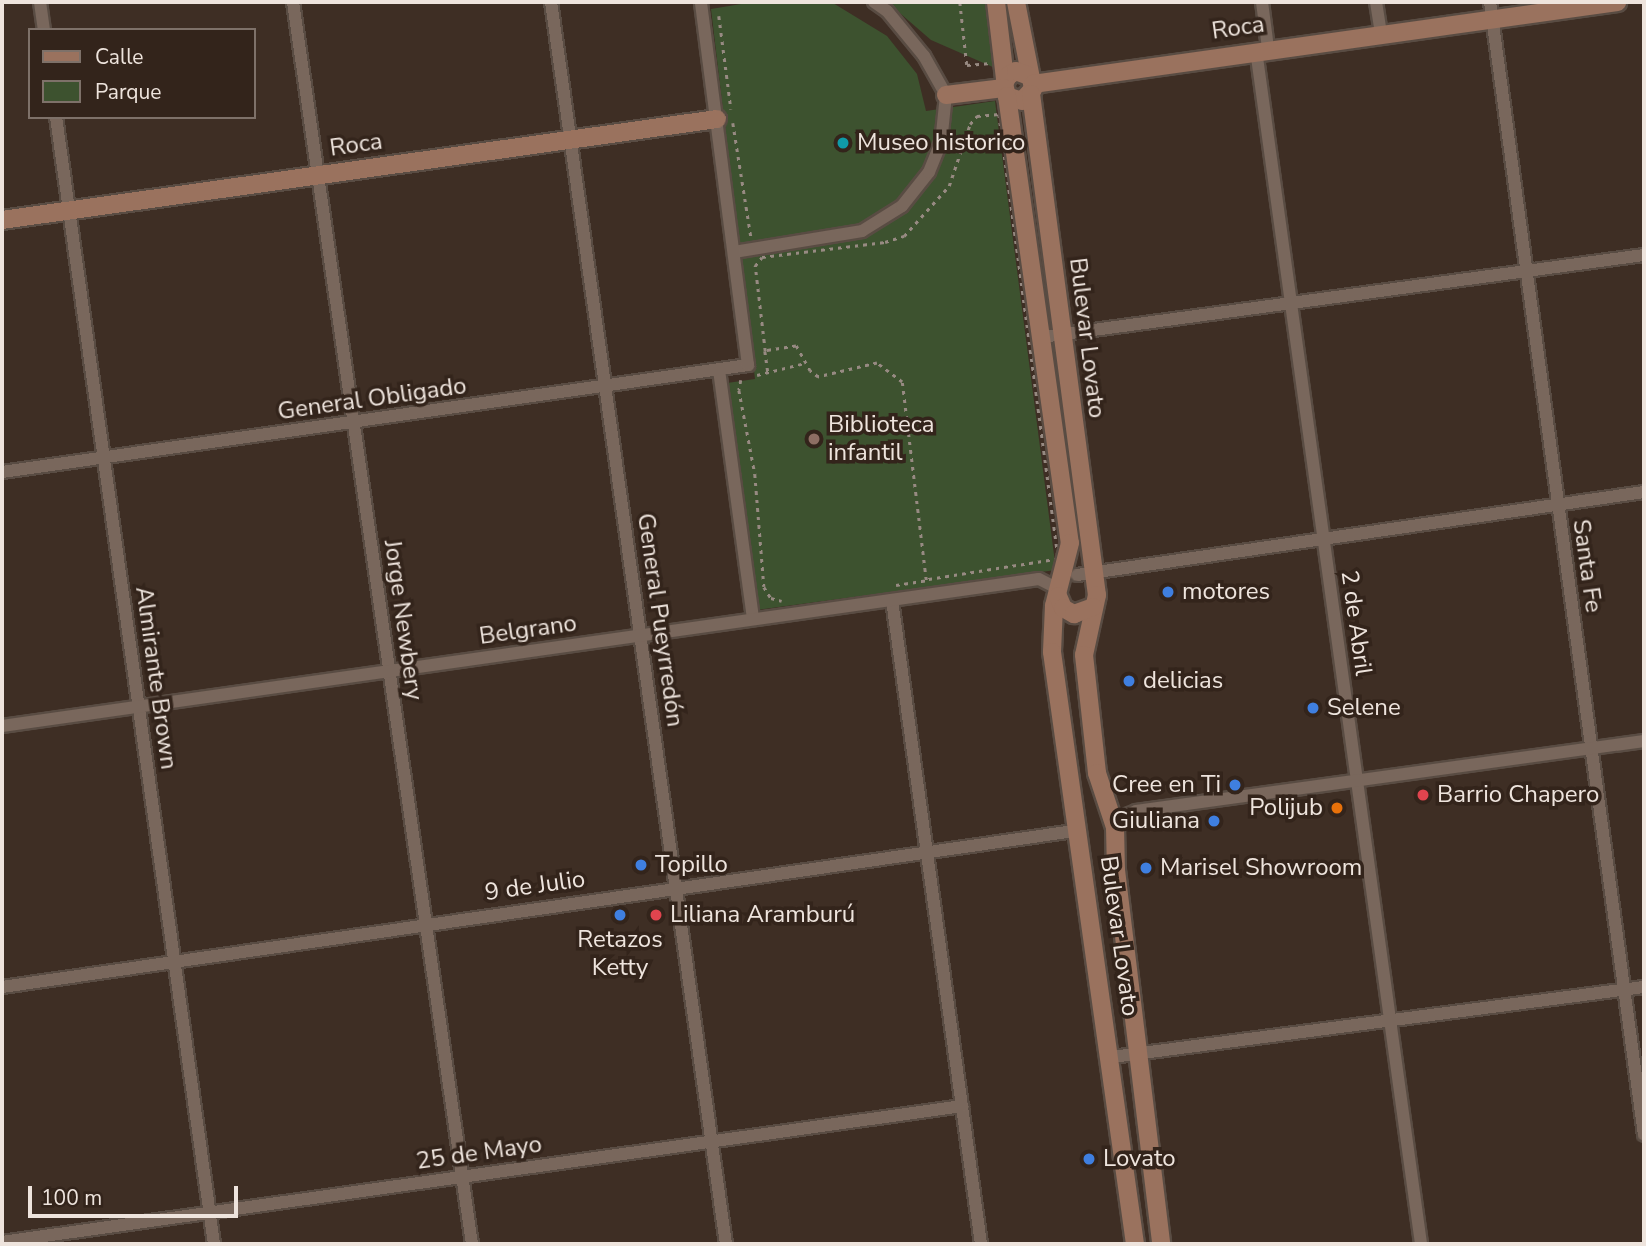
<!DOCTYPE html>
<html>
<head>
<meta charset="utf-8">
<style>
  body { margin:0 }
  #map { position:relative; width:1646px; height:1246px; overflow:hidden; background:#3e2e24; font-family:"Nunito Sans",sans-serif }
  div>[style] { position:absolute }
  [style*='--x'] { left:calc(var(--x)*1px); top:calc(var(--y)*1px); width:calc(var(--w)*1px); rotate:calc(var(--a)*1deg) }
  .green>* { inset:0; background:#3d522f }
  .path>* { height:2.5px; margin-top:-1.25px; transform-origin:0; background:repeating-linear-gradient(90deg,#978a82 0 3.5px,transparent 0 8.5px) }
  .roads { filter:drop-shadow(2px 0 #594c43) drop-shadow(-2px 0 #594c43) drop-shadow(0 2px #594c43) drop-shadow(0 -2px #594c43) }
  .street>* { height:12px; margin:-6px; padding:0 6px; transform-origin:6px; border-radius:6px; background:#79675c }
  .secondary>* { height:18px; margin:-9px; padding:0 9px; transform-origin:9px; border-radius:9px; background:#9a725e }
  .dots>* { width:19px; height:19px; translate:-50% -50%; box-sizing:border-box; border:4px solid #33241b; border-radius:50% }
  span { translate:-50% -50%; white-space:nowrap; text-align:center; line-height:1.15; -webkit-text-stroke:7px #33241b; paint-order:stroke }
  .street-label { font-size:24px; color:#eee4dd }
  .poi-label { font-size:24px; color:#eee4dd }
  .left { translate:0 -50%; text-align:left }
  .right { translate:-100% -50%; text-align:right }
  .frame { position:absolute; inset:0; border:4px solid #eee4dd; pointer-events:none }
  .legend { position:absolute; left:28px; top:28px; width:228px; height:91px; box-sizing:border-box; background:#33241b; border:2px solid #7e7169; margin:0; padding:9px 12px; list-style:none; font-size:21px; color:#eee4dd }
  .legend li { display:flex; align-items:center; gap:14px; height:35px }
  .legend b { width:35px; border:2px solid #7e7169 }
  .scale { position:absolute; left:28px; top:1186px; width:210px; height:32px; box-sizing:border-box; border:4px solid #eee4dd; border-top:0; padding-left:9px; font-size:21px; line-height:24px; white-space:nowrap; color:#eee4dd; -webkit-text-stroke:5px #33241b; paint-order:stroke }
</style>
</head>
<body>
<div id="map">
  <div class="green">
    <div style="clip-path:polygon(753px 2px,833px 3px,887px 36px,917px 74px,926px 111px,995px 101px,1056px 570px,757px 610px,727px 383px,755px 379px,711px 9px)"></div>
    <div style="clip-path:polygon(887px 2px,985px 2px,995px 68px,931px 40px)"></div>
  </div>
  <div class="path">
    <div style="--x:960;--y:2;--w:63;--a:83.7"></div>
    <div style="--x:967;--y:65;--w:21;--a:-5"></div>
    <div style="--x:719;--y:16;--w:94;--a:82.6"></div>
    <div style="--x:999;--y:114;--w:449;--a:82.4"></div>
    <div style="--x:1058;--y:559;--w:134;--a:171"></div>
    <div style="--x:926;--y:580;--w:199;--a:-96.9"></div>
    <div style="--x:902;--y:382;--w:31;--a:-143"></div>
    <div style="--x:877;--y:363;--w:61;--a:166.7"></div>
    <div style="--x:818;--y:377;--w:10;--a:-143"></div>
    <div style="--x:810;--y:371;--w:29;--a:-119"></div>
    <div style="--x:796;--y:346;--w:31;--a:171"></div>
    <div style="--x:765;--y:351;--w:86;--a:-96.7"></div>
    <div style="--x:755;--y:266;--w:11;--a:-52"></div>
    <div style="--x:762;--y:257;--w:124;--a:-7"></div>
    <div style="--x:885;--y:242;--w:20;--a:-18"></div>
    <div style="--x:904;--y:236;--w:67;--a:-48"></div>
    <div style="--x:949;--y:186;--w:65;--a:-71.3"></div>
    <div style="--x:970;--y:124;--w:11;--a:-49"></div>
    <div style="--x:977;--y:116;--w:22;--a:-5"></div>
    <div style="--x:733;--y:123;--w:115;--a:81"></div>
    <div style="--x:765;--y:351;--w:21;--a:82"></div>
    <div style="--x:757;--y:375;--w:49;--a:-14"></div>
    <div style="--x:741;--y:380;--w:10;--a:101"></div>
    <div style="--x:739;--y:390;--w:86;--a:79.2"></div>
    <div style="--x:755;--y:474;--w:113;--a:85.4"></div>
    <div style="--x:764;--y:587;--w:13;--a:58"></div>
    <div style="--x:771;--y:598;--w:11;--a:15"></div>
    <div style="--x:896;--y:585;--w:31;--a:-9"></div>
  </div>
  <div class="roads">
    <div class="street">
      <div style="--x:40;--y:2;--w:28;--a:82"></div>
      <div style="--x:293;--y:2;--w:1255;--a:81.8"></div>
      <div style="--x:551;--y:2;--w:1254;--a:81.98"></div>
      <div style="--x:1262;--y:2;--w:46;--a:82.6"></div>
      <div style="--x:1376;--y:2;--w:31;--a:81"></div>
      <div style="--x:1490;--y:2;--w:1143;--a:82.26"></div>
      <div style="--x:1256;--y:50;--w:1205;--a:82.13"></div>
      <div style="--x:56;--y:117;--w:1138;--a:82.02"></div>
      <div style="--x:734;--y:252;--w:130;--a:-9.3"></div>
      <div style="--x:862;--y:231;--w:47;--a:-32"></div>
      <div style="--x:902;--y:206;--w:43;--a:-51.5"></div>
      <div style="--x:929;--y:172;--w:31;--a:-68"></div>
      <div style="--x:941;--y:143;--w:48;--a:-84.1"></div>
      <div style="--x:946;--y:95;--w:45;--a:-119.4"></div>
      <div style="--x:924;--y:56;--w:58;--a:-129.4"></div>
      <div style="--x:887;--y:11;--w:16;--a:-145"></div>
      <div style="--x:1042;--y:337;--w:608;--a:-7.76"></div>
      <div style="--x:719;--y:370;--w:251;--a:82.2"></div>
      <div style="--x:2;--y:472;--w:754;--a:-8.16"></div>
      <div style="--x:748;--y:365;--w:366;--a:-97.4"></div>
      <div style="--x:1077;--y:575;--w:573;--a:-8.33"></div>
      <div style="--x:892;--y:600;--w:650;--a:82.13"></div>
      <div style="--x:2;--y:726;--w:1047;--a:-8.07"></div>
      <div style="--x:1039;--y:579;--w:22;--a:27"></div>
      <div style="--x:1114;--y:820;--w:24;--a:-22"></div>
      <div style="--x:1136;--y:811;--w:513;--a:-7.85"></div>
      <div style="--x:2;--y:987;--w:1083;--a:-8.28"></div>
      <div style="--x:1112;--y:1057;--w:537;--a:-7.5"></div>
      <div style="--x:2;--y:1242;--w:970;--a:-8.06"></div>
    </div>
    <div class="secondary">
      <div style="--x:996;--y:2;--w:78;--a:83.3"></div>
      <div style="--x:1016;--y:2;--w:89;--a:78.9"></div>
      <div style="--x:1033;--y:89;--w:16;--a:133"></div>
      <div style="--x:1022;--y:101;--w:16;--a:-162"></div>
      <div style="--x:1007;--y:96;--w:12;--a:-104"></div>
      <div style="--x:1004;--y:84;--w:9;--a:-63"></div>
      <div style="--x:1008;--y:76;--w:9;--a:-32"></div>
      <div style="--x:1016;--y:71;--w:14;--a:21"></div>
      <div style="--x:1033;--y:84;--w:590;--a:-7.99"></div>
      <div style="--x:1031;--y:94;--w:505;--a:82.5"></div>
      <div style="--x:1097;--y:595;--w:61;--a:102.2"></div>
      <div style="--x:1084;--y:655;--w:119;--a:83.7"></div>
      <div style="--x:1097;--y:773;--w:57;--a:71.6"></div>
      <div style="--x:1115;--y:827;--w:43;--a:88.7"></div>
      <div style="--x:1116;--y:870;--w:377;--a:83.1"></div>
      <div style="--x:946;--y:95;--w:58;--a:-6.9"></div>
      <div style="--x:1007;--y:96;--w:451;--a:82"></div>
      <div style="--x:1070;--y:543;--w:65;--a:104.3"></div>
      <div style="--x:1054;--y:606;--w:46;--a:92.5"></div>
      <div style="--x:1052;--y:652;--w:598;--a:82.02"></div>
      <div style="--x:2;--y:220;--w:722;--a:-8.04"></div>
      <div style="--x:1058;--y:596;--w:13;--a:67"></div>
      <div style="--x:1063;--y:608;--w:13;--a:29"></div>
      <div style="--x:1074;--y:614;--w:20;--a:-20"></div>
    </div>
  </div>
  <div class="dots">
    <div style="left:843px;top:143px;background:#0f9aa8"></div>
    <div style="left:814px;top:439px;background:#8d6e63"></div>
    <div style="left:1168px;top:592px;background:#3f7fe0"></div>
    <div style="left:1129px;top:681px;background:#3f7fe0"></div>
    <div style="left:1313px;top:708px;background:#3f7fe0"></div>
    <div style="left:1235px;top:785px;background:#3f7fe0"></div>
    <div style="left:1423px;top:795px;background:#e0444e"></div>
    <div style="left:1337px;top:808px;background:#e8710a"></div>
    <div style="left:1214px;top:821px;background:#3f7fe0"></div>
    <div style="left:641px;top:865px;background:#3f7fe0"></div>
    <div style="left:1146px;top:868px;background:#3f7fe0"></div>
    <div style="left:620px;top:915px;background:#3f7fe0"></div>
    <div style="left:656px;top:915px;background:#e0444e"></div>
    <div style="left:1089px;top:1159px;background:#3f7fe0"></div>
  </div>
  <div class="street-label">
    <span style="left:1238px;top:28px;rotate:-8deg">Roca</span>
    <span style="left:356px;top:145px;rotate:-8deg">Roca</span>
    <span style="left:1087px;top:338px;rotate:83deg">Bulevar Lovato</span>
    <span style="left:372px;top:399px;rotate:-8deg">General Obligado</span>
    <span style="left:1587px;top:566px;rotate:82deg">Santa Fe</span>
    <span style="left:403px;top:620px;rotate:82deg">Jorge Newbery</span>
    <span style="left:660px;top:620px;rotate:82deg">General Pueyrredón</span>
    <span style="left:1356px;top:623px;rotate:82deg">2 de Abril</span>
    <span style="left:528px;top:630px;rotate:-8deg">Belgrano</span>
    <span style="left:156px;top:678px;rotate:82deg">Almirante Brown</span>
    <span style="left:535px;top:886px;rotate:-8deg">9 de Julio</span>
    <span style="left:1119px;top:936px;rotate:82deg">Bulevar Lovato</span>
    <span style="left:479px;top:1153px;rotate:-8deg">25 de Mayo</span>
  </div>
  <div class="poi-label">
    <span class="left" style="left:857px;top:143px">Museo historico</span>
    <span class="left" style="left:828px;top:439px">Biblioteca<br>infantil</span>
    <span class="left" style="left:1182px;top:592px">motores</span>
    <span class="left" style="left:1143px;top:681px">delicias</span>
    <span class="left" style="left:1327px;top:708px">Selene</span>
    <span class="right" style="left:1221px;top:785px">Cree en Ti</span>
    <span class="left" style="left:1437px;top:795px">Barrio Chapero</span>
    <span class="right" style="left:1323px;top:808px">Polijub</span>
    <span class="right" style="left:1200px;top:821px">Giuliana</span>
    <span class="left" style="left:655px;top:865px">Topillo</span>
    <span class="left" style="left:1160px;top:868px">Marisel Showroom</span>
    <span class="left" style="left:670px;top:915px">Liliana Aramburú</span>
    <span style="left:620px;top:954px">Retazos<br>Ketty</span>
    <span class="left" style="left:1103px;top:1159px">Lovato</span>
  </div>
  <div class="frame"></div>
  <ul class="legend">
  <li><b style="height:9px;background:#9a725e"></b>Calle</li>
  <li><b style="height:19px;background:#3d522f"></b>Parque</li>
  </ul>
  <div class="scale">100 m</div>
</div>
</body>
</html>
